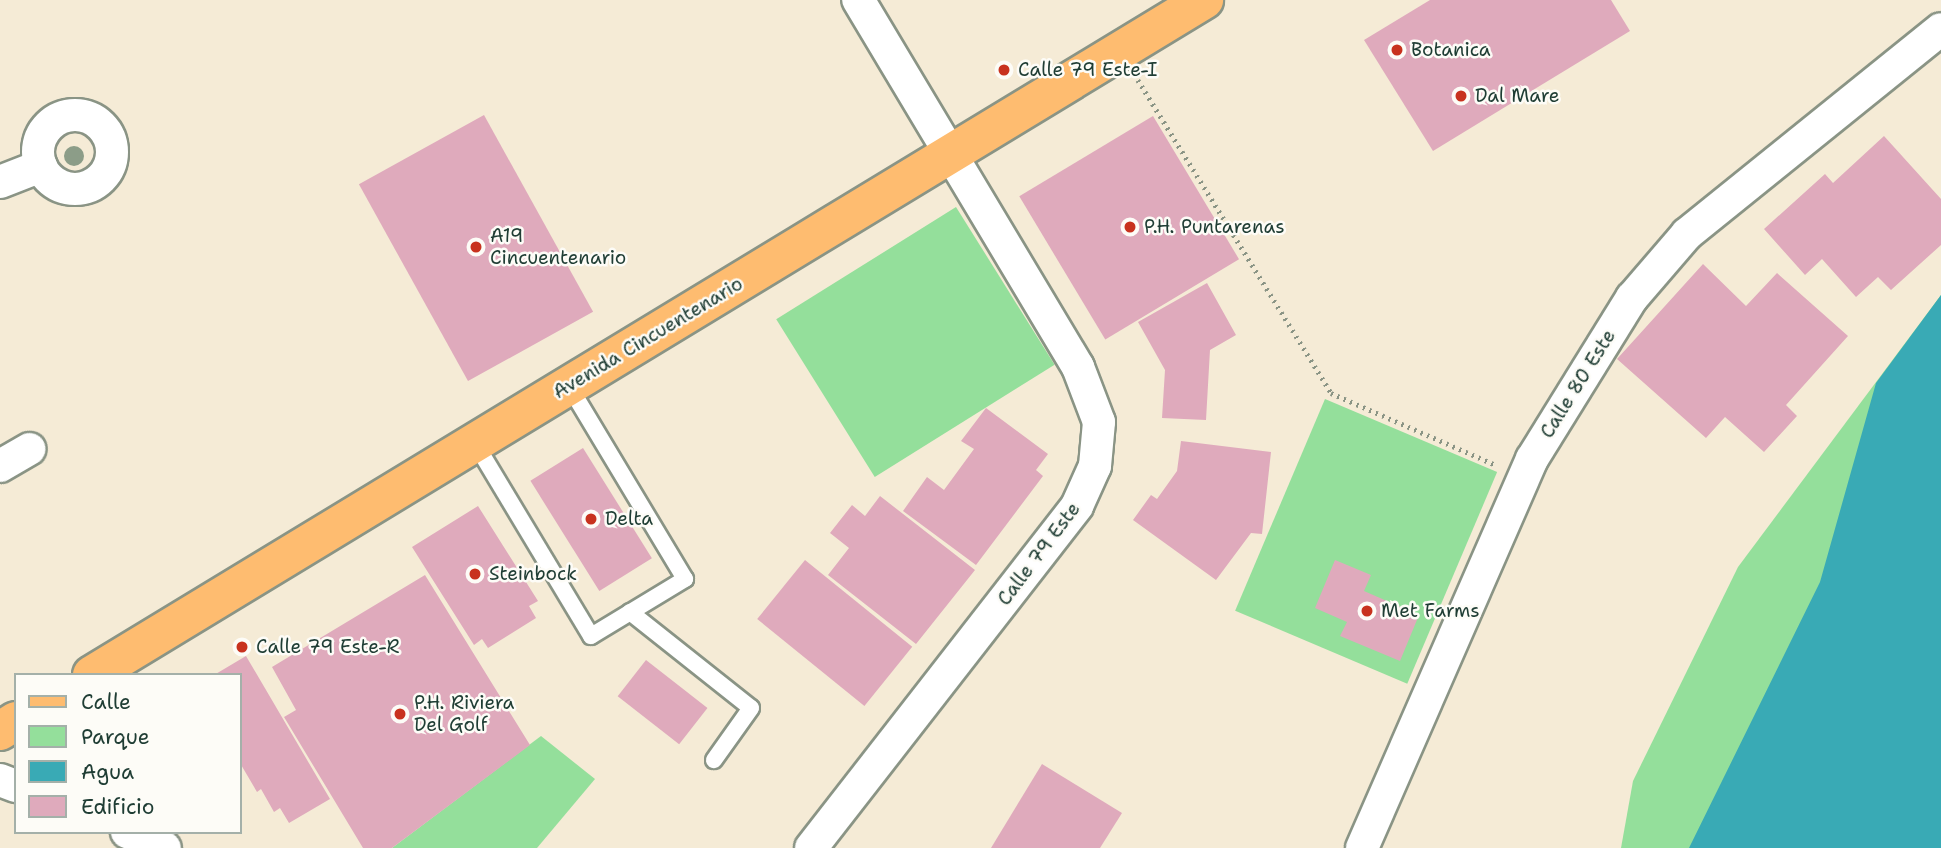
<!DOCTYPE html>
<html>
<head>
<meta charset="utf-8">
<style>
  body { margin:0 }
  #map { position:relative; width:1941px; height:848px; overflow:hidden; background:#f5ebd6; font-family:"Shantell Sans",sans-serif }
  div>[style] { position:absolute }
  [style*='--x'] { left:calc(var(--x)*1px); top:calc(var(--y)*1px); width:calc(var(--w)*1px); rotate:calc(var(--a)*1deg) }
  .green>* { inset:0; background:#94df9b; transform-origin:0 0 }
  .water>* { inset:0; background:#39aab5 }
  .building>* { inset:0; background:#dfaabc; transform-origin:0 0 }
  .path>* { height:4.5px; margin-top:-2.25px; transform-origin:0; background:repeating-linear-gradient(90deg,#8a9485 0 2px,transparent 0 7px) }
  .roads { filter:drop-shadow(2px 0 #8a9485) drop-shadow(-2px 0 #8a9485) drop-shadow(0 2px #8a9485) drop-shadow(0 -2px #8a9485) }
  .service>* { height:16px; margin:-8px; padding:0 8px; transform-origin:8px; border-radius:8px; background:#fff }
  .minor>* { height:32px; margin:-16px; padding:0 16px; transform-origin:16px; border-radius:16px; background:#fff }
  .minor>.ring { margin:-16px; padding:0; box-sizing:content-box; background:none; border:32px solid #fff; border-radius:50% }
  .primary>* { height:38px; margin:-19px; padding:0 19px; transform-origin:19px; border-radius:19px; background:#febc70 }
  .trees>* { width:20px; height:20px; margin:-10px; border-radius:50%; background:#8c9d88 }
  .dots>* { width:19px; height:19px; translate:-50% -50%; box-sizing:border-box; border:4px solid #fdfcf7; border-radius:50% }
  span { translate:-50% -50%; white-space:nowrap; text-align:center; line-height:1.15; -webkit-text-stroke:5px #fdfcf7; paint-order:stroke }
  .poi-label { font-size:19px; color:#1f3d34 }
  .left { translate:0 -50%; text-align:left }
  .street-label { font-size:19px; color:#1f3d34 }
  .legend { position:absolute; left:14px; top:673px; width:228px; height:161px; box-sizing:border-box; background:#fdfcf7; border:2px solid #a4b0a9; margin:0; padding:9px 12px; list-style:none; font-size:21px; color:#1f3d34 }
  .legend li { display:flex; align-items:center; gap:14px; height:35px }
  .legend b { width:35px; border:2px solid #a4b0a9 }
</style>
</head>
<body>
<div id="map">
  <div class="green">
    <div style="left:956px;top:207px;width:186px;height:212px;rotate:58deg"></div>
    <div style="clip-path:polygon(1941px 295px,1941px 848px,1621px 848px,1633px 781px,1738px 567px)"></div>
    <div style="left:1325px;top:399px;width:187px;height:230px;rotate:23deg"></div>
    <div style="clip-path:polygon(541px 736px,595px 779px,537px 848px,392px 848px)"></div>
  </div>
  <div class="water">
    <div style="clip-path:polygon(1941px 295px,1941px 848px,1689px 848px,1820px 582px,1876px 383px)"></div>
  </div>
  <div class="building">
    <div style="clip-path:polygon(1430px 0,1611px 0,1630px 31px,1433px 151px,1364px 40px)"></div>
    <div style="left:484px;top:115px;width:225px;height:143px;rotate:61deg"></div>
    <div style="left:1153px;top:116px;width:167px;height:156px;rotate:59deg"></div>
    <div style="clip-path:polygon(1884px 136px,1941px 199px,1941px 245px,1891px 290px,1878px 277px,1856px 297px,1822px 259px,1805px 275px,1764px 229px,1825px 174px,1833px 183px)"></div>
    <div style="clip-path:polygon(1703px 264px,1746px 306px,1777px 273px,1848px 336px,1786px 405px,1797px 416px,1764px 452px,1725px 417px,1706px 438px,1617px 359px)"></div>
    <div style="clip-path:polygon(1207px 283px,1236px 335px,1210px 350px,1206px 420px,1162px 418px,1165px 370px,1138px 322px)"></div>
    <div style="clip-path:polygon(986px 408px,1048px 454px,1036px 470px,1043px 476px,976px 565px,903px 511px,927px 477px,944px 490px,974px 449px,961px 441px)"></div>
    <div style="clip-path:polygon(1181px 441px,1271px 452px,1262px 534px,1251px 533px,1216px 580px,1133px 520px,1151px 495px,1157px 499px,1177px 471px)"></div>
    <div style="left:583px;top:448px;width:130px;height:62px;rotate:58deg"></div>
    <div style="clip-path:polygon(880px 496px,975px 570px,916px 644px,828px 575px,849px 548px,830px 533px,852px 505px,865px 516px)"></div>
    <div style="clip-path:polygon(478px 506px,538px 601px,529px 606px,536px 618px,488px 648px,482px 639px,474px 645px,412px 547px)"></div>
    <div style="left:805px;top:560px;width:138px;height:76px;rotate:39deg"></div>
    <div style="clip-path:polygon(1335px 560px,1371px 575px,1364px 591px,1419px 615px,1400px 661px,1340px 636px,1347px 622px,1315px 608px)"></div>
    <div style="clip-path:polygon(425px 575px,530px 745px,392px 848px,363px 848px,284px 717px,296px 710px,272px 667px)"></div>
    <div style="clip-path:polygon(246px 656px,330px 799px,289px 823px,280px 808px,274px 812px,261px 789px,257px 792px,240px 763px,240px 675px,214px 675px)"></div>
    <div style="left:646px;top:660px;width:78px;height:46px;rotate:38deg"></div>
    <div style="clip-path:polygon(1042px 764px,1122px 813px,1100px 848px,991px 848px)"></div>
  </div>
  <div class="path">
    <div style="--x:1138;--y:80;--w:368;--a:58.3"></div>
    <div style="--x:1331;--y:393;--w:180;--a:23.6"></div>
  </div>
  <div class="roads">
    <div class="service">
      <div style="--x:475;--y:443;--w:225;--a:59"></div>
      <div style="--x:591;--y:636;--w:110;--a:-31.2"></div>
      <div style="--x:685;--y:579;--w:225;--a:-121"></div>
      <div style="--x:630;--y:612;--w:154;--a:38.4"></div>
      <div style="--x:751;--y:708;--w:64;--a:125.4"></div>
    </div>
    <div class="minor">
      <div class="ring" style="left:38px;top:115px;width:42px;height:42px"></div>
      <div style="--x:0;--y:182;--w:44;--a:-21.3"></div>
      <div style="--x:0;--y:466;--w:34;--a:-30"></div>
      <div style="--x:0;--y:780;--w:17;--a:21"></div>
      <div style="--x:127;--y:832;--w:41;--a:22.8"></div>
      <div style="--x:811;--y:848;--w:433;--a:-52.1"></div>
      <div style="--x:1077;--y:506;--w:44;--a:-65.8"></div>
      <div style="--x:1095;--y:466;--w:44;--a:-84.8"></div>
      <div style="--x:1099;--y:422;--w:59;--a:-110.9"></div>
      <div style="--x:1078;--y:367;--w:428;--a:-120.9"></div>
      <div style="--x:1362;--y:848;--w:425;--a:-66.4"></div>
      <div style="--x:1532;--y:459;--w:190;--a:-58.2"></div>
      <div style="--x:1632;--y:298;--w:84;--a:-49.3"></div>
      <div style="--x:1687;--y:234;--w:326;--a:-38.9"></div>
    </div>
    <div class="primary">
      <div style="--x:92;--y:675;--w:1301;--a:-31.26"></div>
      <div style="--x:0;--y:731;--w:19;--a:-32"></div>
    </div>
  </div>
  <div class="trees">
    <div style="left:74px;top:156px"></div>
  </div>
  <div class="dots">
    <div style="left:1397px;top:50px;background:#c8321e"></div>
    <div style="left:1004px;top:70px;background:#c8321e"></div>
    <div style="left:1461px;top:96px;background:#c8321e"></div>
    <div style="left:1130px;top:227px;background:#c8321e"></div>
    <div style="left:476px;top:247px;background:#c8321e"></div>
    <div style="left:591px;top:519px;background:#c8321e"></div>
    <div style="left:475px;top:574px;background:#c8321e"></div>
    <div style="left:1367px;top:611px;background:#c8321e"></div>
    <div style="left:242px;top:647px;background:#c8321e"></div>
    <div style="left:400px;top:714px;background:#c8321e"></div>
  </div>
  <div class="poi-label">
    <span class="left" style="left:1411px;top:50px">Botanica</span>
    <span class="left" style="left:1018px;top:70px">Calle 79 Este-I</span>
    <span class="left" style="left:1475px;top:96px">Dal Mare</span>
    <span class="left" style="left:1144px;top:227px">P.H. Puntarenas</span>
    <span class="left" style="left:490px;top:247px">A19<br>Cincuentenario</span>
    <span class="left" style="left:605px;top:519px">Delta</span>
    <span class="left" style="left:489px;top:574px">Steinbock</span>
    <span class="left" style="left:1381px;top:611px">Met Farms</span>
    <span class="left" style="left:256px;top:647px">Calle 79 Este-R</span>
    <span class="left" style="left:414px;top:714px">P.H. Riviera<br>Del Golf</span>
  </div>
  <div class="street-label">
    <span style="left:648px;top:338px;rotate:-31deg">Avenida Cincuentenario</span>
    <span style="left:1578px;top:384px;rotate:-58deg">Calle 80 Este</span>
    <span style="left:1039px;top:554px;rotate:-53deg">Calle 79 Este</span>
  </div>
  <ul class="legend">
  <li><b style="height:9px;background:#febc70"></b>Calle</li>
  <li><b style="height:19px;background:#94df9b"></b>Parque</li>
  <li><b style="height:19px;background:#39aab5"></b>Agua</li>
  <li><b style="height:19px;background:#dfaabc"></b>Edificio</li>
  </ul>
</div>
</body>
</html>
